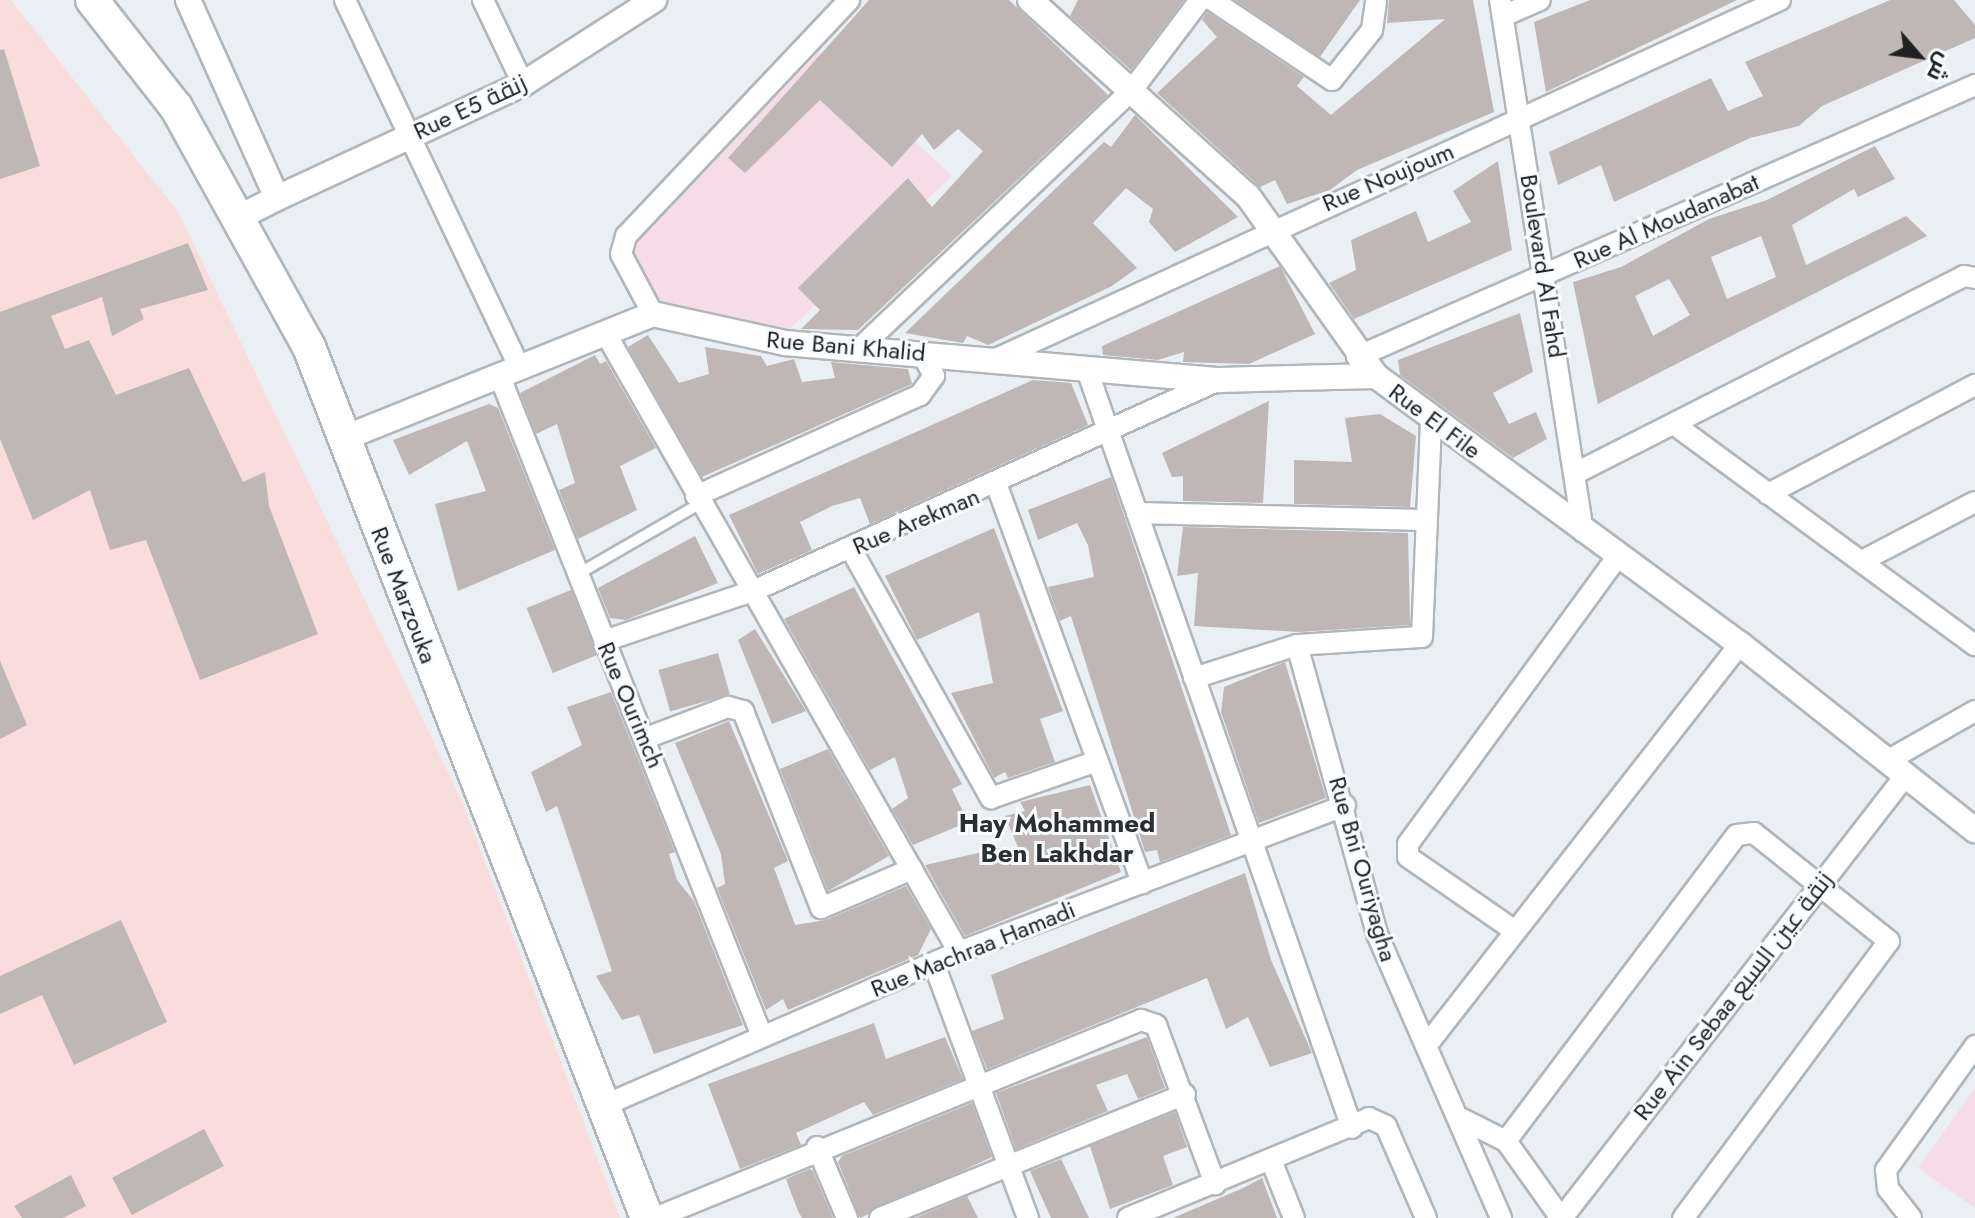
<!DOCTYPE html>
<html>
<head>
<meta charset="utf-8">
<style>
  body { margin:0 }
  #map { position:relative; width:1975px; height:1218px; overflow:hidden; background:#eaeff3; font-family:Jost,Cairo,sans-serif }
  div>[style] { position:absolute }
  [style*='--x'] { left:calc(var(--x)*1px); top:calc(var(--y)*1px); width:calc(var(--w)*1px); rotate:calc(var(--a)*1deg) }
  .industrial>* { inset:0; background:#f8dddc }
  .education>* { inset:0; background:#f5dce6 }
  .building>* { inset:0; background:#beb7b6; transform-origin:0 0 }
  .roads { filter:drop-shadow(2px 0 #b1b6ba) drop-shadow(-2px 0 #b1b6ba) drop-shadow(0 2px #b1b6ba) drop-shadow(0 -2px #b1b6ba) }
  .service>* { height:10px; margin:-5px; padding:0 5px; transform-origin:5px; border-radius:5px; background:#fff }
  .minor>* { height:20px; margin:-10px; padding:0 10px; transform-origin:10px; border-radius:10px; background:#fff }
  .tertiary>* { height:24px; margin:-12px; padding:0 12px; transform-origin:12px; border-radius:12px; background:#fff }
  .primary>* { height:32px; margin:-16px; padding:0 16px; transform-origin:16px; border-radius:16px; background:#fff }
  span { translate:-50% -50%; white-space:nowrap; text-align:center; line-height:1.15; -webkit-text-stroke:6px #f9fcff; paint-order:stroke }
  .street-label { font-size:24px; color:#1e2021 }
  .neighbourhood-label { font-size:26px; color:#2a2e31; font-weight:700 }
  .north { position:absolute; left:1879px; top:16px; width:80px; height:80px; -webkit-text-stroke:6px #f9fcff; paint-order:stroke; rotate:118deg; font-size:22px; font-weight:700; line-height:32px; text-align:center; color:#1e2021 }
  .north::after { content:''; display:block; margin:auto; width:28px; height:36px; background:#1e2021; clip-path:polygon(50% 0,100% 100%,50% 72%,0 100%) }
</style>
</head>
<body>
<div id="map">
  <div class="industrial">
    <div style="clip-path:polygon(0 0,11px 0,178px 212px,461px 799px,620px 1218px,0 1218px)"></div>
  </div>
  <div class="education">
    <div style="clip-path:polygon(819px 52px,952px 176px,779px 339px,658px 304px,629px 251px)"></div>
    <div style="clip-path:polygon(1975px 1088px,1975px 1208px,1918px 1168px)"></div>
  </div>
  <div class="building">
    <div style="clip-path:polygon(869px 0,1009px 0,1108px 95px,858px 330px,801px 329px,820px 310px,798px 288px,908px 178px,932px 207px,983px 151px,958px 129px,934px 150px,922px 134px,892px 167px,820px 100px,745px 173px,728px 158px)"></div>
    <div style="clip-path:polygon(1078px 0,1184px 0,1131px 70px,1070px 16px)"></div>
    <div style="clip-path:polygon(1235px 0,1360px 0,1320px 57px)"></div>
    <div style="clip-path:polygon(1389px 0,1473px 0,1494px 112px,1357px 170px,1330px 190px,1287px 204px,1275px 180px,1260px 187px,1157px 93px,1217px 37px,1202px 20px,1207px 12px,1304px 77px,1297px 86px,1331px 115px,1445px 19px,1387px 23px)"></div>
    <div style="clip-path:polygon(1590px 0,1737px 0,1546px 92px,1534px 22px)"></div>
    <div style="clip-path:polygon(1890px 0,1954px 0,1975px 25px,1975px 38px,1822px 106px,1799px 126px,1750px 138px,1614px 202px,1601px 165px,1558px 185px,1549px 152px,1711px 78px,1728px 111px,1763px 96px,1745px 62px)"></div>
    <div style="clip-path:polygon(4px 49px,40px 166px,0 179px,0 50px)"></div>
    <div style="clip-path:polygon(1135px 115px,1238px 217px,1175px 252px,1149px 222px,1153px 209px,1126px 188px,1093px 223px,1137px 268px,1112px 286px,988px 345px,967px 336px,963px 343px,905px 333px,1104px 142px,1111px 147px)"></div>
    <div style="clip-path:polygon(evenodd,1875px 146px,1895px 179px,1858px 197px,1854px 189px,1792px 225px,1806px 265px,1906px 216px,1927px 236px,1598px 404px,1573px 282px,1621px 267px,1709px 219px,1767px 200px,1875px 146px,1761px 236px,1776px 277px,1727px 299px,1711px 257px,1761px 236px,1875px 146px,1669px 279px,1690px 315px,1653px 336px,1635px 296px,1669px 279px)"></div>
    <div style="clip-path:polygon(1498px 161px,1512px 250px,1354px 319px,1329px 283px,1356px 270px,1351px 240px,1416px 211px,1428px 242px,1471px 222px,1453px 191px)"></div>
    <div style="clip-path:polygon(188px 243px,208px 290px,140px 309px,144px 319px,112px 336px,102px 297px,51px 316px,65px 349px,89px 340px,116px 395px,189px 368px,243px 482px,265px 472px,269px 506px,318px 634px,200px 680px,146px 540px,110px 550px,90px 490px,33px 520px,0 439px,0 312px)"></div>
    <div style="clip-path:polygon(1280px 266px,1315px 334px,1249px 364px,1183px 362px,1184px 352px,1158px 360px,1103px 355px,1102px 346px)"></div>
    <div style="clip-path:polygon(1520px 313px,1533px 372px,1493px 393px,1509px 424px,1536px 412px,1547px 439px,1513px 458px,1400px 375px,1398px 360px)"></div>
    <div style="clip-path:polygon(648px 335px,679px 383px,709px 374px,705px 347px,761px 356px,767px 366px,794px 359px,802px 382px,835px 378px,831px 362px,908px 369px,912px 384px,702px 477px,628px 347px)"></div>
    <div style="clip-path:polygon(595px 355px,600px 364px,606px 361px,656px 448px,620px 466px,637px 510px,578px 539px,559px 490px,575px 483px,557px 424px,536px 434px,520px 393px)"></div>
    <div style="clip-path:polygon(1033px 380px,1071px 383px,1088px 425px,870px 524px,860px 498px,832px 506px,800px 522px,812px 550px,758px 574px,729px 515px)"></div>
    <div style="clip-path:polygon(1269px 401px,1263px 503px,1183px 501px,1183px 476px,1172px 477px,1162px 453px)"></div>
    <div style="clip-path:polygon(489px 404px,498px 408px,555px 550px,458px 591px,435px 504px,486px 491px,467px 441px,409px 475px,393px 440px)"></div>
    <div style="clip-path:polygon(1380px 414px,1416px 436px,1410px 507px,1294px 504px,1294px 460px,1352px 462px,1345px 418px)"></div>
    <div style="clip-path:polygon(1111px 477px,1231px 835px,1160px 862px,1157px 850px,1145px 852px,1071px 616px,1060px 621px,1048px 587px,1094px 577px,1088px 545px,1077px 523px,1038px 540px,1028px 510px)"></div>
    <div style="clip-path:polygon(1183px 527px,1408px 533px,1410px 625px,1299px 632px,1194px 626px,1198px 573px,1177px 576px)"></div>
    <div style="clip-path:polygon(994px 528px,1063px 711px,1040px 719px,1055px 762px,1008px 778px,1005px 772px,994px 778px,951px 693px,993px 683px,979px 612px,917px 640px,885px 576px)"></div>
    <div style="clip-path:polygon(695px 536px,718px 583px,626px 620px,610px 618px,598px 588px)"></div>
    <div style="clip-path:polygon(854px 587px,962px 784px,952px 789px,968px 822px,913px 845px,892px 809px,908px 798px,895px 757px,870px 770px,784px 619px)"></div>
    <div style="left:571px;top:590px;width:70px;height:48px;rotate:68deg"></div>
    <div style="clip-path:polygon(755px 629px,806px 711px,772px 724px,738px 640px)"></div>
    <div style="left:718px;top:653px;width:43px;height:62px;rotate:74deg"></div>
    <div style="clip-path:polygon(0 661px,27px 725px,0 739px)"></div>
    <div style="clip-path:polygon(1285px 662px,1326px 798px,1259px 823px,1221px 712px,1224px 687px)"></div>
    <div style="clip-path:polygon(611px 692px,675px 852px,669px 854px,677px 880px,694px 901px,743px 1025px,654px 1054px,639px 1015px,622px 1020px,596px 976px,612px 971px,557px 806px,546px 812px,531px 772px,582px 745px,567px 707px)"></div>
    <div style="clip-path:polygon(729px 721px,788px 861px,774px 868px,795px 925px,826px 920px,906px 886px,931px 929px,918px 955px,788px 1010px,783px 999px,766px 1010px,717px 888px,725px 884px,721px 854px,675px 743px)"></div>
    <div style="clip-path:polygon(828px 749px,889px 856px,828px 891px,780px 769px)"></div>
    <div style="clip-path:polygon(1090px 785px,1121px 872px,965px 936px,925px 865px,1000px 848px,1006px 859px,1020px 852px,1005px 816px,1025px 811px,1020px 802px)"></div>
    <div style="clip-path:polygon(1245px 873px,1271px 960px,1312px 1053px,1270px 1067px,1248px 1017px,1226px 1029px,1207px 978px,987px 1069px,972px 1031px,1004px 1019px,991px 975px)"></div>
    <div style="clip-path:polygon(121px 920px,167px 1022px,74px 1065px,42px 995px,0 1014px,0 976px)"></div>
    <div style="clip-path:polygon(874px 1023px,886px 1059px,945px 1037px,963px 1079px,873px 1115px,864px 1102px,796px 1133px,801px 1145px,740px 1169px,708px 1084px)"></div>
    <div style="clip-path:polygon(1147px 1037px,1165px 1088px,1138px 1099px,1127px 1074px,1096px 1085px,1108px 1111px,1016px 1149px,996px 1093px)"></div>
    <div style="clip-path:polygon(972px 1103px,992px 1157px,860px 1218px,838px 1162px,842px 1156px)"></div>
    <div style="clip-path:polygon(1175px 1112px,1187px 1147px,1163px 1156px,1173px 1185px,1110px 1209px,1090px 1146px)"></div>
    <div style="left:204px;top:1129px;width:42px;height:104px;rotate:62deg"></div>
    <div style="clip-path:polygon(1061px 1159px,1089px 1218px,1051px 1218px,1030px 1171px)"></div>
    <div style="clip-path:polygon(810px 1169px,813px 1171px,833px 1218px,802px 1218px,798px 1211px,786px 1179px)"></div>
    <div style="clip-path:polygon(71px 1175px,86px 1206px,63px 1218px,22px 1218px,14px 1206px)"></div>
    <div style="clip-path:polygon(1262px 1178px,1277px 1218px,1173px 1218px,1243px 1188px)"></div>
    <div style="clip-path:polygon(967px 1196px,978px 1218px,915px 1218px)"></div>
  </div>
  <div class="roads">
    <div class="service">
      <div style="--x:578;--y:574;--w:142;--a:-30"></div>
    </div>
    <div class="minor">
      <div style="--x:345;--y:0;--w:408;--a:64.6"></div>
      <div style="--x:483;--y:0;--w:93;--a:64.5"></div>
      <div style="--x:1212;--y:0;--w:144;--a:33.7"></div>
      <div style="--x:1332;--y:80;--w:64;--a:-51.3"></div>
      <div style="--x:1372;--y:30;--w:30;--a:-82"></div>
      <div style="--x:1500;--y:0;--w:538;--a:81.13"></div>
      <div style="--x:1503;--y:16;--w:40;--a:-23.4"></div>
      <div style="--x:653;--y:314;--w:68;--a:-118.1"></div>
      <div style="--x:621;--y:254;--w:19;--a:-74"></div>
      <div style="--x:626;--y:236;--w:325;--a:-46.6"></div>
      <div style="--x:606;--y:334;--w:712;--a:60.27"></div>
      <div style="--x:860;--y:348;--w:375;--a:-43.5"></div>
      <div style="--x:1132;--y:90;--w:113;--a:-52.9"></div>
      <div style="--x:1357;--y:357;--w:675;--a:-23.76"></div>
      <div style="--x:998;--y:358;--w:860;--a:-24.6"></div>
      <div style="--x:1086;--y:367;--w:806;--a:70.73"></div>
      <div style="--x:500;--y:377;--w:707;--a:68.33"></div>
      <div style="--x:1675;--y:425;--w:372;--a:36.3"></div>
      <div style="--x:1576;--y:473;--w:435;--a:-26.9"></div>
      <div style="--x:1964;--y:276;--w:11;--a:10"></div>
      <div style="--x:997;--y:486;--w:423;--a:69.9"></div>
      <div style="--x:1768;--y:494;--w:234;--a:-27.8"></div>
      <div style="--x:696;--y:496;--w:246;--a:-24.3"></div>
      <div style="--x:920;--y:395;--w:24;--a:-54"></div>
      <div style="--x:934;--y:376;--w:26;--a:-118"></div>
      <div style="--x:1137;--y:513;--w:287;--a:1.4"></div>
      <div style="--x:851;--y:549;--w:286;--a:60.7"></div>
      <div style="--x:991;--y:798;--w:112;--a:-19.2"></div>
      <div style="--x:1862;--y:561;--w:127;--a:-27.6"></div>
      <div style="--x:604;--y:641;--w:157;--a:-18.6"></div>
      <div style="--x:753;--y:591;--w:512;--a:-24.36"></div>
      <div style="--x:1297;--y:645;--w:300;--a:74.5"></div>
      <div style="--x:1377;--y:934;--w:310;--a:66.4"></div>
      <div style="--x:1194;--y:678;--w:108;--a:-17.8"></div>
      <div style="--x:1297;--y:645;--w:125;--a:-3.7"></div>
      <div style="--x:1422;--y:637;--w:217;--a:-87.6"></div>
      <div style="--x:646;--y:738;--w:88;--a:-20.7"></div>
      <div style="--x:728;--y:707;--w:16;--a:15"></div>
      <div style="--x:743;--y:711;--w:212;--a:68.4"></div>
      <div style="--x:821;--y:908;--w:99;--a:-23.2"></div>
      <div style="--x:1887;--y:761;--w:101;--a:-29.6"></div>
      <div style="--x:1515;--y:931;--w:130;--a:-145.3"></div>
      <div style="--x:1408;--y:857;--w:13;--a:-90"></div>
      <div style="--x:1408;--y:844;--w:355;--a:-53.9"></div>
      <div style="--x:934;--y:964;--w:271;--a:69.7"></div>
      <div style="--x:1426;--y:1046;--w:510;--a:-52.01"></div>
      <div style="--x:605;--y:1105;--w:386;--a:-23.4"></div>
      <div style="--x:959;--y:952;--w:413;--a:-20.8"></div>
      <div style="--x:1462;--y:1119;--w:49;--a:26.6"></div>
      <div style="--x:1506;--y:1141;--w:95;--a:54.5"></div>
      <div style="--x:1506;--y:1141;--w:383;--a:-53"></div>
      <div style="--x:1737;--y:835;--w:17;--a:-7"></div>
      <div style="--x:1754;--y:833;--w:173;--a:38.7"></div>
      <div style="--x:1889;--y:941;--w:345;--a:126.6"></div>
      <div style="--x:817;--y:1147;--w:77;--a:67.1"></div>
      <div style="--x:1271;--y:1160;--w:62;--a:68.4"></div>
      <div style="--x:655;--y:1218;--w:525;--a:-22.17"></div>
      <div style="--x:1141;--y:1020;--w:16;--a:18"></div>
      <div style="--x:1156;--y:1025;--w:170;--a:69.6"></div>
      <div style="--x:880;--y:1218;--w:329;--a:-22.1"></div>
      <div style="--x:1128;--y:1218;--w:261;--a:-22.5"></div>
      <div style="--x:1369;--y:1118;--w:19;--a:25"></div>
      <div style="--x:1386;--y:1126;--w:100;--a:66.5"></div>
      <div style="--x:1562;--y:1218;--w:561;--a:-52.17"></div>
      <div style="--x:1911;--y:1218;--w:37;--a:-128"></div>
      <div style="--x:1888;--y:1189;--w:19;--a:-96"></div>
      <div style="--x:1886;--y:1170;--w:153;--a:-54.3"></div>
    </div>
    <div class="tertiary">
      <div style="--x:188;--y:0;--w:217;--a:65.8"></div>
      <div style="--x:277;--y:198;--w:39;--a:153"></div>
      <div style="--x:1030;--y:0;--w:293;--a:42"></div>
      <div style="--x:1248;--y:196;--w:221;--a:54.6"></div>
      <div style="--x:1376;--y:376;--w:452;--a:36.4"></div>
      <div style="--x:1740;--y:644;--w:300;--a:38.4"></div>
      <div style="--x:277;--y:198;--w:271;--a:-24.9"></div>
      <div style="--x:523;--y:84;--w:156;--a:-32.7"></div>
      <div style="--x:342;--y:439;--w:335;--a:-21.9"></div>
      <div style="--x:653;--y:314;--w:135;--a:12.4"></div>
      <div style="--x:785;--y:343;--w:436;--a:4.9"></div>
      <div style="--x:1219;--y:380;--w:157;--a:-1.5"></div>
    </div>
    <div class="primary">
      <div style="--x:92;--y:0;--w:136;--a:51.9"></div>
      <div style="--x:176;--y:107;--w:274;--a:61"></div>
      <div style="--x:309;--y:347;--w:934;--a:68.79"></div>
    </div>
  </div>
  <div class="street-label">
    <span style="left:470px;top:107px;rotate:-25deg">Rue E5 زنقة</span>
    <span style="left:1388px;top:177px;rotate:-23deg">Rue Noujoum</span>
    <span style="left:1666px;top:221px;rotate:-24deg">Rue Al Moudanabat</span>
    <span style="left:1543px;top:266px;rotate:81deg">Boulevard Al Fahd</span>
    <span style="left:846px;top:346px;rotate:5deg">Rue Bani Khalid</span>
    <span style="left:1435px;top:421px;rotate:37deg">Rue El File</span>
    <span style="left:916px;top:521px;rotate:-23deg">Rue Arekman</span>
    <span style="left:404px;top:595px;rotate:69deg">Rue Marzouka</span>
    <span style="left:631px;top:705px;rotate:67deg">Rue Ourimch</span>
    <span style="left:1363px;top:869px;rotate:74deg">Rue Bni Ouriyagha</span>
    <span style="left:973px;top:949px;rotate:-22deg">Rue Machraa Hamadi</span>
    <span style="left:1733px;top:996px;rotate:-52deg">Rue Ain Sebaa زنقة عين السبع</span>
  </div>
  <div class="neighbourhood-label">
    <span style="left:1057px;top:839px">Hay Mohammed<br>Ben Lakhdar</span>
  </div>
  <div class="north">ش</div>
</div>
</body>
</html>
